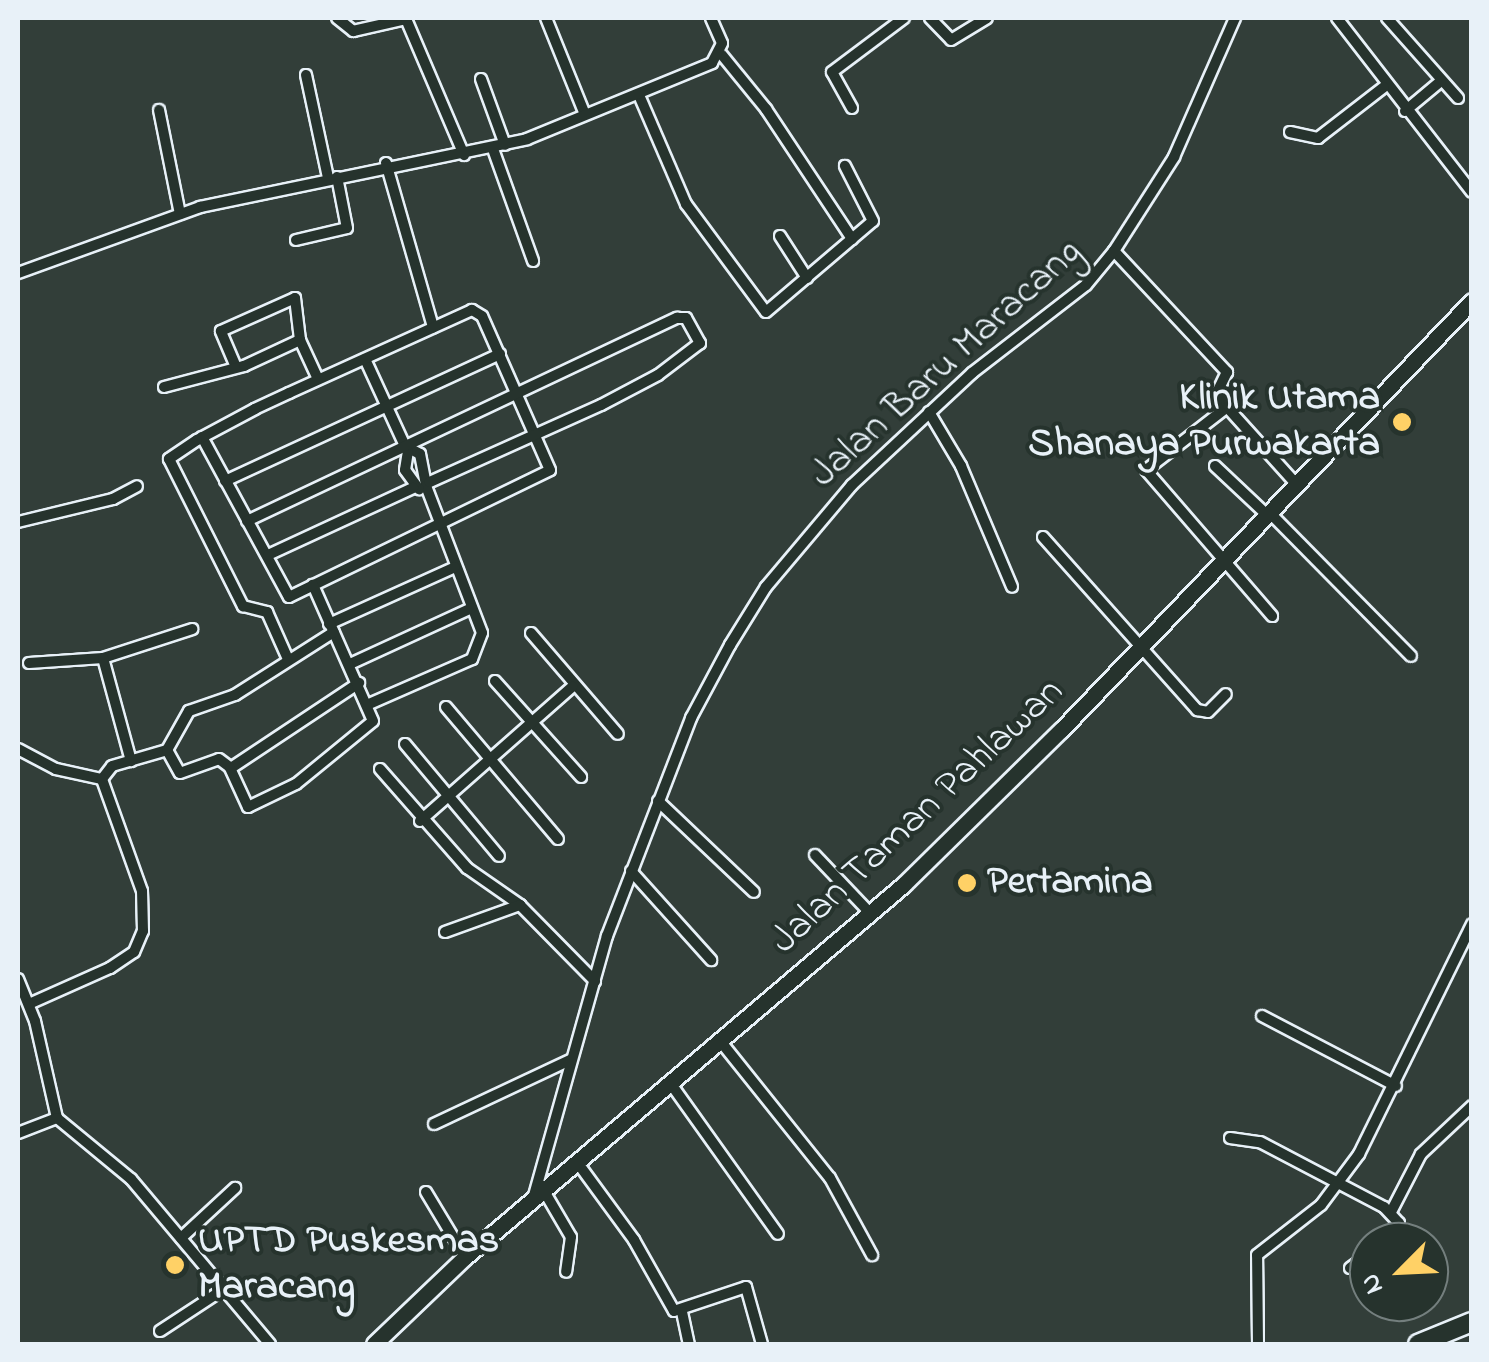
<!DOCTYPE html>
<html>
<head>
<meta charset="utf-8">
<style>
  body { margin:0 }
  #map { position:relative; width:1489px; height:1362px; overflow:hidden; background:#323e39; font-family:"Indie Flower",sans-serif }
  div>[style] { position:absolute }
  [style*='--x'] { left:calc(var(--x)*1px); top:calc(var(--y)*1px); width:calc(var(--w)*1px); rotate:calc(var(--a)*1deg) }
  .roads { filter:drop-shadow(2px 0 #e8f1f8) drop-shadow(-2px 0 #e8f1f8) drop-shadow(0 2px #e8f1f8) drop-shadow(0 -2px #e8f1f8) }
  .minor>* { height:10px; margin:-5px; padding:0 5px; transform-origin:5px; border-radius:5px; background:#26332d }
  .primary>* { height:15px; margin:-7.5px; padding:0 7.5px; transform-origin:7.5px; border-radius:7.5px; background:#26332d }
  .motorway>* { height:18px; margin:-9px; padding:0 9px; transform-origin:9px; border-radius:9px; background:#26332d }
  .dots>* { width:28px; height:28px; translate:-50% -50%; box-sizing:border-box; border:5px solid #26332d; border-radius:50% }
  span { translate:-50% -50%; white-space:nowrap; text-align:center; line-height:1.15; -webkit-text-stroke:8px #26332d; paint-order:stroke }
  .street-label { font-size:40px; color:#e8f1f8 }
  .poi-label { font-size:40px; color:#e8f1f8; font-weight:700 }
  .right { translate:-100% -50%; text-align:right }
  .left { translate:0 -50%; text-align:left }
  .frame { position:absolute; inset:0; border:20px solid #e8f1f8; pointer-events:none }
  .north { position:absolute; left:1349px; top:1222px; width:100px; height:100px; box-sizing:border-box; background:#26332d; border:2px solid #747f7e; border-radius:50%; rotate:246deg; font-size:28px; font-weight:700; line-height:40px; text-align:center; color:#e8f1f8 }
  .north::after { content:''; display:block; margin:auto; width:35px; height:45px; background:#ffd166; clip-path:polygon(50% 0,100% 100%,50% 72%,0 100%) }
</style>
</head>
<body>
<div id="map">
  <div class="roads">
    <div class="minor">
      <div style="--x:337;--y:18;--w:21;--a:39"></div>
      <div style="--x:353;--y:31;--w:54;--a:-12.8"></div>
      <div style="--x:406;--y:19;--w:148;--a:66.9"></div>
      <div style="--x:546;--y:18;--w:101;--a:68"></div>
      <div style="--x:930;--y:18;--w:30;--a:46"></div>
      <div style="--x:951;--y:40;--w:42;--a:-31.4"></div>
      <div style="--x:1337;--y:18;--w:220;--a:52.2"></div>
      <div style="--x:1387;--y:18;--w:107;--a:48.4"></div>
      <div style="--x:722;--y:55;--w:70;--a:50.8"></div>
      <div style="--x:766;--y:109;--w:156;--a:56.5"></div>
      <div style="--x:306;--y:75;--w:105;--a:77.9"></div>
      <div style="--x:481;--y:79;--w:70;--a:70"></div>
      <div style="--x:639;--y:95;--w:119;--a:66.7"></div>
      <div style="--x:686;--y:204;--w:134;--a:53.5"></div>
      <div style="--x:766;--y:312;--w:140;--a:-40.4"></div>
      <div style="--x:873;--y:221;--w:62;--a:-117"></div>
      <div style="--x:852;--y:108;--w:41;--a:-119.1"></div>
      <div style="--x:832;--y:72;--w:90;--a:-36.9"></div>
      <div style="--x:159;--y:110;--w:106;--a:78.6"></div>
      <div style="--x:1405;--y:111;--w:47;--a:-39.8"></div>
      <div style="--x:1290;--y:132;--w:29;--a:12"></div>
      <div style="--x:1318;--y:138;--w:83;--a:-37.7"></div>
      <div style="--x:493;--y:149;--w:119;--a:70.3"></div>
      <div style="--x:386;--y:163;--w:171;--a:74"></div>
      <div style="--x:780;--y:236;--w:50;--a:57.3"></div>
      <div style="--x:296;--y:240;--w:52;--a:-13.2"></div>
      <div style="--x:347;--y:228;--w:52;--a:-101.1"></div>
      <div style="--x:1114;--y:251;--w:166;--a:47"></div>
      <div style="--x:1227;--y:372;--w:25;--a:116"></div>
      <div style="--x:1216;--y:395;--w:120;--a:48"></div>
      <div style="--x:18;--y:273;--w:194;--a:-19.9"></div>
      <div style="--x:200;--y:207;--w:334;--a:-11.7"></div>
      <div style="--x:527;--y:139;--w:200;--a:-22.3"></div>
      <div style="--x:712;--y:63;--w:22;--a:-63"></div>
      <div style="--x:722;--y:43;--w:27;--a:-114"></div>
      <div style="--x:365;--y:359;--w:96;--a:65.3"></div>
      <div style="--x:405;--y:446;--w:17;--a:28"></div>
      <div style="--x:420;--y:454;--w:33;--a:79"></div>
      <div style="--x:426;--y:486;--w:157;--a:69.1"></div>
      <div style="--x:482;--y:633;--w:28;--a:111"></div>
      <div style="--x:472;--y:659;--w:112;--a:156.4"></div>
      <div style="--x:236;--y:367;--w:39;--a:-113"></div>
      <div style="--x:221;--y:331;--w:81;--a:-24"></div>
      <div style="--x:295;--y:298;--w:42;--a:83.2"></div>
      <div style="--x:300;--y:340;--w:43;--a:65.2"></div>
      <div style="--x:164;--y:387;--w:83;--a:-14.7"></div>
      <div style="--x:244;--y:366;--w:62;--a:-24.9"></div>
      <div style="--x:1226;--y:408;--w:101;--a:142.2"></div>
      <div style="--x:1146;--y:470;--w:193;--a:49.2"></div>
      <div style="--x:929;--y:412;--w:63;--a:59.3"></div>
      <div style="--x:961;--y:466;--w:131;--a:67.1"></div>
      <div style="--x:202;--y:437;--w:182;--a:61.5"></div>
      <div style="--x:289;--y:597;--w:290;--a:-25.9"></div>
      <div style="--x:550;--y:470;--w:168;--a:-113.8"></div>
      <div style="--x:482;--y:316;--w:12;--a:-149"></div>
      <div style="--x:472;--y:310;--w:201;--a:155.6"></div>
      <div style="--x:289;--y:393;--w:38;--a:155"></div>
      <div style="--x:255;--y:409;--w:66;--a:151.9"></div>
      <div style="--x:197;--y:440;--w:34;--a:146"></div>
      <div style="--x:169;--y:459;--w:165;--a:63.3"></div>
      <div style="--x:243;--y:606;--w:25;--a:14"></div>
      <div style="--x:267;--y:612;--w:49;--a:66"></div>
      <div style="--x:408;--y:451;--w:19;--a:99"></div>
      <div style="--x:405;--y:470;--w:24;--a:54"></div>
      <div style="--x:1215;--y:466;--w:71;--a:43.3"></div>
      <div style="--x:225;--y:481;--w:303;--a:-24.8"></div>
      <div style="--x:1269;--y:512;--w:202;--a:45.4"></div>
      <div style="--x:247;--y:521;--w:476;--a:-25.3"></div>
      <div style="--x:677;--y:318;--w:9;--a:0"></div>
      <div style="--x:686;--y:318;--w:29;--a:61"></div>
      <div style="--x:700;--y:343;--w:53;--a:142.7"></div>
      <div style="--x:658;--y:375;--w:64;--a:152.2"></div>
      <div style="--x:601;--y:405;--w:188;--a:155.8"></div>
      <div style="--x:18;--y:522;--w:98;--a:-13.6"></div>
      <div style="--x:113;--y:499;--w:27;--a:-28"></div>
      <div style="--x:1043;--y:537;--w:232;--a:48.3"></div>
      <div style="--x:1197;--y:710;--w:11;--a:10"></div>
      <div style="--x:1208;--y:712;--w:25;--a:-45"></div>
      <div style="--x:268;--y:555;--w:160;--a:-24.8"></div>
      <div style="--x:329;--y:624;--w:138;--a:-24.3"></div>
      <div style="--x:531;--y:633;--w:133;--a:49.3"></div>
      <div style="--x:103;--y:658;--w:94;--a:-18"></div>
      <div style="--x:29;--y:663;--w:74;--a:-3.9"></div>
      <div style="--x:103;--y:658;--w:107;--a:74.8"></div>
      <div style="--x:350;--y:664;--w:134;--a:-24.7"></div>
      <div style="--x:495;--y:681;--w:129;--a:48.1"></div>
      <div style="--x:446;--y:707;--w:173;--a:49.7"></div>
      <div style="--x:405;--y:744;--w:146;--a:50"></div>
      <div style="--x:18;--y:749;--w:43;--a:27.8"></div>
      <div style="--x:56;--y:769;--w:47;--a:12.3"></div>
      <div style="--x:167;--y:750;--w:26;--a:61"></div>
      <div style="--x:180;--y:773;--w:41;--a:-19.7"></div>
      <div style="--x:219;--y:759;--w:15;--a:37"></div>
      <div style="--x:231;--y:768;--w:154;--a:-33.6"></div>
      <div style="--x:230;--y:768;--w:43;--a:65.2"></div>
      <div style="--x:248;--y:807;--w:53;--a:-25.6"></div>
      <div style="--x:296;--y:784;--w:99;--a:-39.3"></div>
      <div style="--x:373;--y:721;--w:149;--a:-113.8"></div>
      <div style="--x:380;--y:769;--w:132;--a:48.7"></div>
      <div style="--x:467;--y:868;--w:65;--a:34.9"></div>
      <div style="--x:520;--y:905;--w:107;--a:45.4"></div>
      <div style="--x:102;--y:779;--w:16;--a:-52"></div>
      <div style="--x:112;--y:766;--w:57;--a:-16.2"></div>
      <div style="--x:167;--y:750;--w:45;--a:-60.6"></div>
      <div style="--x:189;--y:711;--w:49;--a:-19.2"></div>
      <div style="--x:235;--y:695;--w:117;--a:-32.5"></div>
      <div style="--x:658;--y:801;--w:132;--a:43.5"></div>
      <div style="--x:420;--y:821;--w:203;--a:-41.4"></div>
      <div style="--x:815;--y:855;--w:81;--a:46.5"></div>
      <div style="--x:631;--y:871;--w:120;--a:48"></div>
      <div style="--x:445;--y:932;--w:80;--a:-19.8"></div>
      <div style="--x:18;--y:979;--w:45;--a:68"></div>
      <div style="--x:35;--y:1021;--w:99;--a:77.2"></div>
      <div style="--x:57;--y:1118;--w:96;--a:39.5"></div>
      <div style="--x:131;--y:1179;--w:216;--a:49.9"></div>
      <div style="--x:29;--y:1004;--w:89;--a:-24"></div>
      <div style="--x:110;--y:968;--w:29;--a:-34"></div>
      <div style="--x:134;--y:952;--w:23;--a:-67"></div>
      <div style="--x:143;--y:931;--w:40;--a:-91.4"></div>
      <div style="--x:142;--y:891;--w:119;--a:-109.7"></div>
      <div style="--x:1262;--y:1016;--w:151;--a:27.6"></div>
      <div style="--x:721;--y:1042;--w:174;--a:51.3"></div>
      <div style="--x:830;--y:1178;--w:88;--a:61.4"></div>
      <div style="--x:671;--y:1084;--w:184;--a:54.5"></div>
      <div style="--x:434;--y:1124;--w:150;--a:-25.2"></div>
      <div style="--x:18;--y:1133;--w:42;--a:-21"></div>
      <div style="--x:1230;--y:1138;--w:30;--a:8"></div>
      <div style="--x:1260;--y:1142;--w:140;--a:27.7"></div>
      <div style="--x:1384;--y:1207;--w:22;--a:47"></div>
      <div style="--x:1399;--y:1223;--w:22;--a:122"></div>
      <div style="--x:577;--y:1162;--w:97;--a:53.8"></div>
      <div style="--x:634;--y:1240;--w:81;--a:60.6"></div>
      <div style="--x:674;--y:1311;--w:76;--a:-18.4"></div>
      <div style="--x:746;--y:1287;--w:59;--a:74.3"></div>
      <div style="--x:544;--y:1191;--w:53;--a:59.6"></div>
      <div style="--x:571;--y:1237;--w:35;--a:98"></div>
      <div style="--x:426;--y:1192;--w:76;--a:59"></div>
      <div style="--x:533;--y:1199;--w:273;--a:-74.3"></div>
      <div style="--x:607;--y:936;--w:234;--a:-68.9"></div>
      <div style="--x:691;--y:718;--w:83;--a:-61.9"></div>
      <div style="--x:730;--y:645;--w:68;--a:-58.2"></div>
      <div style="--x:766;--y:587;--w:133;--a:-49.9"></div>
      <div style="--x:852;--y:485;--w:164;--a:-43"></div>
      <div style="--x:972;--y:373;--w:144;--a:-37.7"></div>
      <div style="--x:1086;--y:285;--w:44;--a:-50.5"></div>
      <div style="--x:1114;--y:251;--w:112;--a:-57.4"></div>
      <div style="--x:1174;--y:157;--w:152;--a:-66.3"></div>
      <div style="--x:1391;--y:1212;--w:65;--a:-62.7"></div>
      <div style="--x:1421;--y:1154;--w:70;--a:-43.3"></div>
      <div style="--x:181;--y:1238;--w:74;--a:-42.8"></div>
      <div style="--x:1350;--y:1268;--w:24;--a:-36"></div>
      <div style="--x:682;--y:1312;--w:33;--a:78"></div>
      <div style="--x:160;--y:1331;--w:80;--a:-33.3"></div>
      <div style="--x:1258;--y:1344;--w:89;--a:-90.6"></div>
      <div style="--x:1257;--y:1255;--w:81;--a:-38"></div>
      <div style="--x:1321;--y:1205;--w:64;--a:-53.3"></div>
      <div style="--x:1359;--y:1154;--w:256;--a:-63.8"></div>
    </div>
    <div class="primary">
      <div style="--x:374;--y:1344;--w:126;--a:-43.7"></div>
      <div style="--x:465;--y:1257;--w:575;--a:-40.34"></div>
      <div style="--x:903;--y:885;--w:221;--a:-44.5"></div>
      <div style="--x:1061;--y:730;--w:594;--a:-46.23"></div>
    </div>
    <div class="motorway">
      <div style="--x:1418;--y:1344;--w:58;--a:-22.2"></div>
    </div>
  </div>
  <div class="dots">
    <div style="left:1402px;top:422px;background:#ffd166"></div>
    <div style="left:967px;top:883px;background:#ffd166"></div>
    <div style="left:175px;top:1265px;background:#ffd166"></div>
  </div>
  <div class="street-label">
    <span style="left:947px;top:364px;rotate:-42deg">Jalan Baru Maracang</span>
    <span style="left:918px;top:817px;rotate:-43deg">Jalan Taman Pahlawan</span>
  </div>
  <div class="poi-label">
    <span class="right" style="left:1380px;top:422px">Klinik Utama<br>Shanaya Purwakarta</span>
    <span class="left" style="left:987px;top:883px">Pertamina</span>
    <span class="left" style="left:198px;top:1265px">UPTD Puskesmas<br>Maracang</span>
  </div>
  <div class="frame"></div>
  <div class="north">N</div>
</div>
</body>
</html>
